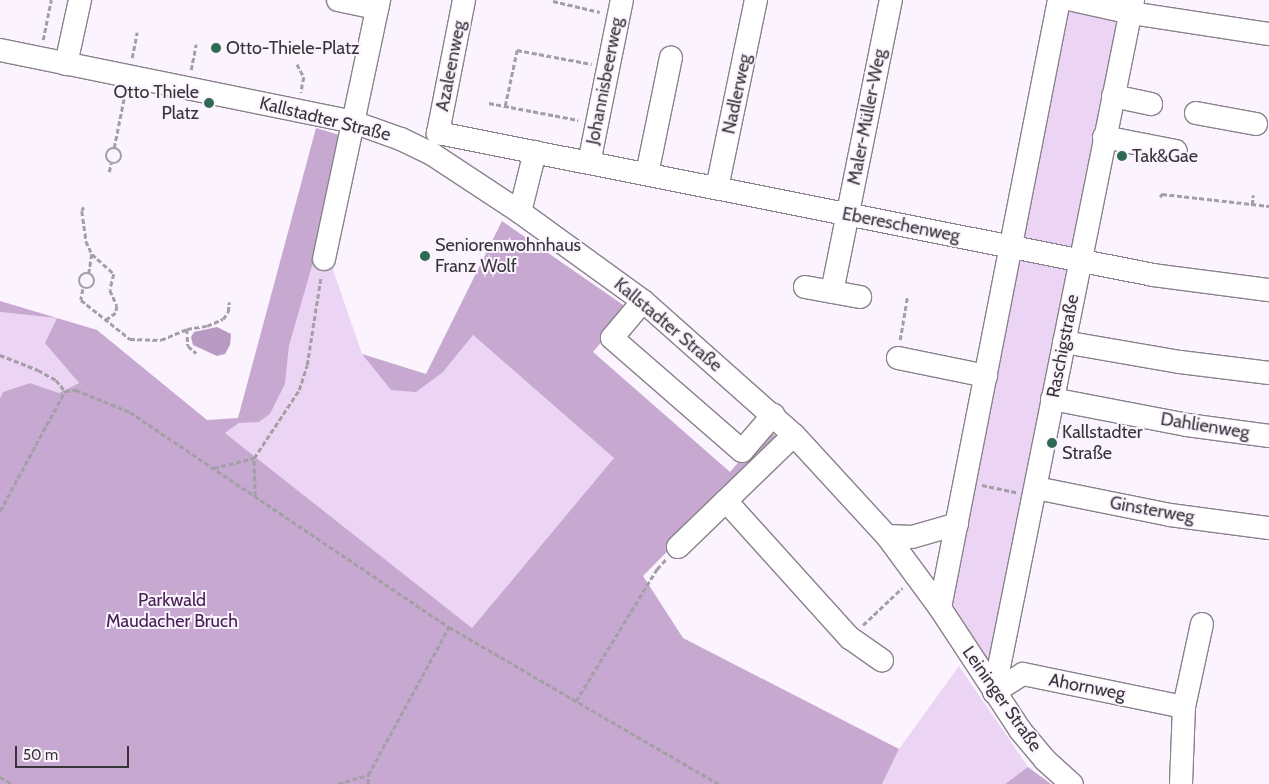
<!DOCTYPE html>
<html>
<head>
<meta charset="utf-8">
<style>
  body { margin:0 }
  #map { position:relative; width:1269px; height:784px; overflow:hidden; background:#fbf3fe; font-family:Cabin,sans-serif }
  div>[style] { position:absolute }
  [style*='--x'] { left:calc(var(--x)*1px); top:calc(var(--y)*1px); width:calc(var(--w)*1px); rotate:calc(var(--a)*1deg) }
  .green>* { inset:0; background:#ecd5f4 }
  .forest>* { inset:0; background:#c6a8d1 }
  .water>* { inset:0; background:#b89ac3 }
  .path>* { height:2.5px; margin-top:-1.25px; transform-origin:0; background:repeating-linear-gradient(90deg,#a49ea6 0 5px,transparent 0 7.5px) }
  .path>.ring { margin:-1.25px; padding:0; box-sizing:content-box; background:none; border:2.5px solid #a49ea6; border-radius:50% }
  .roads { filter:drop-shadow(1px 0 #89828c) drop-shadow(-1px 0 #89828c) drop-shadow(0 1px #89828c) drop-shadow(0 -1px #89828c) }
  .minor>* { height:22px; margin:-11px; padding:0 11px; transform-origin:11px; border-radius:11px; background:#fff }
  .dots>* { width:14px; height:14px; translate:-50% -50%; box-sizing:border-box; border:2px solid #fbf3fe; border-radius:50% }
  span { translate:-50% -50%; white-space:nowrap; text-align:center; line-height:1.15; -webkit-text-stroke:4px #fbf3fe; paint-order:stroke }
  .poi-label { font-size:18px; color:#383539 }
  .left { translate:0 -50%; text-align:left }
  .right { translate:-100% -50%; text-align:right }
  .street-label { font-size:18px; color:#383539 }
  .park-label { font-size:18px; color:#472053 }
  .scale { position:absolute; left:15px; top:746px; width:114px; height:22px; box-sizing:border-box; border:2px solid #383539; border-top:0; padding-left:6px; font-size:15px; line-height:18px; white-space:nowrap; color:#383539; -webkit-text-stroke:4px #fbf3fe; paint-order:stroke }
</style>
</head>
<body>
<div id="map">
  <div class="green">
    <div style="clip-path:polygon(1059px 0,1131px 13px,994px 692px,940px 608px)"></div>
    <div style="clip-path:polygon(321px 235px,362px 354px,391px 390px,443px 372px,473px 335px,614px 458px,472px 628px,225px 433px,239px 423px,259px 422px,270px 414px,285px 384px,289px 346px)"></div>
    <div style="clip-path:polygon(0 312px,57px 318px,46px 343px,79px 383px,59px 393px,30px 383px,3px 392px,0 398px)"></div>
    <div style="clip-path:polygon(959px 666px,1028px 767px,1005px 784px,882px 784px,899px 749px)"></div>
  </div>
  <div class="forest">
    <div style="clip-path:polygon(316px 128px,343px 136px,321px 235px,289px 346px,285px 384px,270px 414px,259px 422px,239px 423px,225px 433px,472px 628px,614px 458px,473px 335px,443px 372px,416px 392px,391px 390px,362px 354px,426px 374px,502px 221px,629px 309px,593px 352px,730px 472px,767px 429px,779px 439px,643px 576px,683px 638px,899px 749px,882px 784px,0 784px,0 398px,3px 392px,30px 383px,59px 393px,79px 383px,45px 343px,57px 318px,0 312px,0 301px,57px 318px,97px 330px,207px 420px,238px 418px)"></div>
    <div style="clip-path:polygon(1028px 767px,1051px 784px,1005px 784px)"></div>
  </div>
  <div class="water">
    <div style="clip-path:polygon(217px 327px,231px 334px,230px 345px,225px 354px,217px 356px,193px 345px,191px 337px,194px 332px)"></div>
  </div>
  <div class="path">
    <div style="--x:553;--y:1;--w:48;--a:13.2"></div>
    <div style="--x:43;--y:40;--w:41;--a:-78.7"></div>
    <div style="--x:132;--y:58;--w:26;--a:-79"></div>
    <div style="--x:297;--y:64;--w:15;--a:62"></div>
    <div style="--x:304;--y:77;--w:16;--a:101"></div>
    <div style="--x:191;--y:70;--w:26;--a:-79"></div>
    <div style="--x:489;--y:103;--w:91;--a:10.8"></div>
    <div style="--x:505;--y:106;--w:57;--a:-77.9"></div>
    <div style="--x:517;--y:50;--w:76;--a:10.6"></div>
    <div style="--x:114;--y:148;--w:56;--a:-78.7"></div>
    <div class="ring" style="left:106px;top:148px;width:13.5px;height:13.5px"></div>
    <div style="--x:109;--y:172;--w:9;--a:-77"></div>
    <div style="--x:1160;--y:197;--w:4;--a:-56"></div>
    <div style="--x:1162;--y:194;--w:108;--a:6.4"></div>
    <div style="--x:1252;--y:205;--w:10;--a:-84"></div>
    <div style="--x:84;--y:207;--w:4;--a:117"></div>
    <div style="--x:82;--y:211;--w:30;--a:82"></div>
    <div style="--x:86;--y:241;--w:14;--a:65"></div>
    <div style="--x:92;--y:254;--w:19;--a:99"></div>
    <div style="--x:92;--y:254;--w:30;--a:42"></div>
    <div style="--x:114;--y:274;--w:16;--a:104"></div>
    <div style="--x:110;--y:290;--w:17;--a:66"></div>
    <div style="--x:117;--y:306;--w:7;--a:98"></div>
    <div style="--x:116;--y:313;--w:12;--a:145"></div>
    <div class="ring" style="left:79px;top:273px;width:13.5px;height:13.5px"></div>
    <div style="--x:83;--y:289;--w:11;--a:100"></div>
    <div style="--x:81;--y:300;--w:63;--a:38.5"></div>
    <div style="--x:130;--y:339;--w:31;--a:2"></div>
    <div style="--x:161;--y:340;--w:28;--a:-23"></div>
    <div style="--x:187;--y:329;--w:20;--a:-9"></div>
    <div style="--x:207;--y:326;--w:17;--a:-24"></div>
    <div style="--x:223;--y:319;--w:9;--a:-54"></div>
    <div style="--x:228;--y:312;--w:10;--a:-84"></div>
    <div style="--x:187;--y:329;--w:17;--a:87"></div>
    <div style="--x:188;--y:346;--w:11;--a:41"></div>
    <div style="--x:900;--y:340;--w:43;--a:-80.5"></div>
    <div style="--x:0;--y:355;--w:41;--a:21.5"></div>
    <div style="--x:38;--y:370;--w:21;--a:29"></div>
    <div style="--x:56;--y:380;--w:14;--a:51"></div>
    <div style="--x:214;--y:468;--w:41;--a:-14"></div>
    <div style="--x:982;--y:485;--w:35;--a:12"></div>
    <div style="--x:255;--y:496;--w:38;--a:-92"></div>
    <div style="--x:254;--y:458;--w:82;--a:-56.5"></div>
    <div style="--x:299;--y:390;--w:26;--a:-72"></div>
    <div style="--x:307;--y:365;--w:90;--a:-81.1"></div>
    <div style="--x:0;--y:511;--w:136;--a:-61.6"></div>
    <div style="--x:65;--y:391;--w:11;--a:-5"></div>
    <div style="--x:76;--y:390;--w:58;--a:22.2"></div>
    <div style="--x:130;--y:412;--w:385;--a:34"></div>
    <div style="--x:449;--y:627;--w:312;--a:30.2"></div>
    <div style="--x:863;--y:625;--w:54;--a:-43.5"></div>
    <div style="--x:576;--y:701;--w:155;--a:-58.5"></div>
    <div style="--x:657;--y:569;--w:13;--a:-48"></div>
    <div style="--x:0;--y:777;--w:15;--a:28"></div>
    <div style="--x:338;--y:784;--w:31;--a:-17"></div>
    <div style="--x:368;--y:784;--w:9;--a:-90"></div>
    <div style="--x:368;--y:775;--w:169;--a:-61.3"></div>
  </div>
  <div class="roads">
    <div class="minor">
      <div style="--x:338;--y:0;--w:40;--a:12"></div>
      <div style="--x:464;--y:0;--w:136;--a:101.1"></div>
      <div style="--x:438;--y:133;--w:729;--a:11.23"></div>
      <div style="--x:1153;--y:275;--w:117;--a:7.4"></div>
      <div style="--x:1073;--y:0;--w:59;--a:12.6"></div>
      <div style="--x:1131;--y:13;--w:140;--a:8.7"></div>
      <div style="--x:0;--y:50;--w:360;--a:11.5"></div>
      <div style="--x:353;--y:122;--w:51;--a:19.5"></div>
      <div style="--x:401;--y:139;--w:34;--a:26"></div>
      <div style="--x:432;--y:154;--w:105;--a:33.4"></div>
      <div style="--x:520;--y:212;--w:152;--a:35.9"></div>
      <div style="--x:643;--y:301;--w:202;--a:41.6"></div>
      <div style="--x:794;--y:435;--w:137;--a:47.4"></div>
      <div style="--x:887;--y:536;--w:89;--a:53.6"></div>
      <div style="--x:940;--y:608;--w:146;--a:56.7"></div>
      <div style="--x:1020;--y:730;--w:39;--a:50"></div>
      <div style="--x:1045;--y:760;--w:36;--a:42"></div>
      <div style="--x:66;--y:64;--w:66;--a:-77.7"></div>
      <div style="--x:1113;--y:96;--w:39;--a:12"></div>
      <div style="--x:1196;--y:113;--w:61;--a:10.4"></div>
      <div style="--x:1104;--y:137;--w:73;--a:11"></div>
      <div style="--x:589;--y:163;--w:166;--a:-78.6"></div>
      <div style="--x:647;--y:174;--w:119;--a:-78.4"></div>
      <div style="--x:717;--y:188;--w:192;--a:-78.3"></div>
      <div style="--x:520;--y:212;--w:62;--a:-76"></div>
      <div style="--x:324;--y:259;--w:265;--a:-78"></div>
      <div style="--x:805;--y:287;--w:56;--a:10.3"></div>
      <div style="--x:832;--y:292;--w:298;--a:-78.6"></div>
      <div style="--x:643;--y:301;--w:48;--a:130"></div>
      <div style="--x:612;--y:338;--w:172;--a:41"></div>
      <div style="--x:742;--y:451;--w:48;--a:-49.3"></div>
      <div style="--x:1064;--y:342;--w:118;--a:9.8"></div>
      <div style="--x:1180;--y:362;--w:90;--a:7"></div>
      <div style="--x:898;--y:358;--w:90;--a:11.6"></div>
      <div style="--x:1052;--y:399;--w:137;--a:10.9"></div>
      <div style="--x:1187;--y:425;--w:83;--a:7.6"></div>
      <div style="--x:1036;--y:488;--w:137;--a:11.4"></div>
      <div style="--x:1170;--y:515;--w:100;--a:7.5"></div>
      <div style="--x:726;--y:501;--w:185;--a:47.9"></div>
      <div style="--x:850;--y:638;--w:39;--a:35"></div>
      <div style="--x:887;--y:536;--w:25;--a:2"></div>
      <div style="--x:912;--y:537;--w:47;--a:-16.1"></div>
      <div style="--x:678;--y:547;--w:161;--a:-44"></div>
      <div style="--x:940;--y:608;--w:620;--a:-78.93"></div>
      <div style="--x:994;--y:692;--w:706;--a:-78.64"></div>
      <div style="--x:994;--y:692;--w:34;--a:-32"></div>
      <div style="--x:1023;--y:674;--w:164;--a:11.6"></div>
      <div style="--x:1181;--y:784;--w:77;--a:-87.8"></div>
      <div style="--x:1184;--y:707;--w:85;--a:-77.8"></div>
    </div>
  </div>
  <div class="dots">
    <div style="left:216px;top:48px;background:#2f6a55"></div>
    <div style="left:209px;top:103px;background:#2f6a55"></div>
    <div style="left:1122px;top:156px;background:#2f6a55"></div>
    <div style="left:425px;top:256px;background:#2f6a55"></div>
    <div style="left:1052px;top:443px;background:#2f6a55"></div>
  </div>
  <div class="poi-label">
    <span class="left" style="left:226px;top:48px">Otto-Thiele-Platz</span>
    <span class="right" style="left:199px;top:103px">Otto Thiele<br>Platz</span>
    <span class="left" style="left:1132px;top:156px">Tak&amp;Gae</span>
    <span class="left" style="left:435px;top:256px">Seniorenwohnhaus<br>Franz Wolf</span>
    <span class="left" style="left:1062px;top:443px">Kallstadter<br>Straße</span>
  </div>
  <div class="street-label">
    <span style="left:451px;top:66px;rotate:-79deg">Azaleenweg</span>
    <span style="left:605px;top:81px;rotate:-79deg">Johannisbeerweg</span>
    <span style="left:737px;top:94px;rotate:-78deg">Nadlerweg</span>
    <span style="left:867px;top:117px;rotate:-79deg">Maler-Müller-Weg</span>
    <span style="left:325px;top:119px;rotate:14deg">Kallstadter Straße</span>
    <span style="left:901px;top:225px;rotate:11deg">Ebereschenweg</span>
    <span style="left:668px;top:325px;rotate:40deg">Kallstadter Straße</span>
    <span style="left:1063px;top:346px;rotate:-79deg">Raschigstraße</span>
    <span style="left:1205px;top:426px;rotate:9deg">Dahlienweg</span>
    <span style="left:1152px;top:510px;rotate:10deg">Ginsterweg</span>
    <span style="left:1087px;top:687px;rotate:11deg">Ahornweg</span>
    <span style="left:1002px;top:699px;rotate:55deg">Leininger Straße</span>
  </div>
  <div class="park-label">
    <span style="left:172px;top:611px">Parkwald<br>Maudacher Bruch</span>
  </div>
  <div class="scale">50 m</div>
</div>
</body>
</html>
